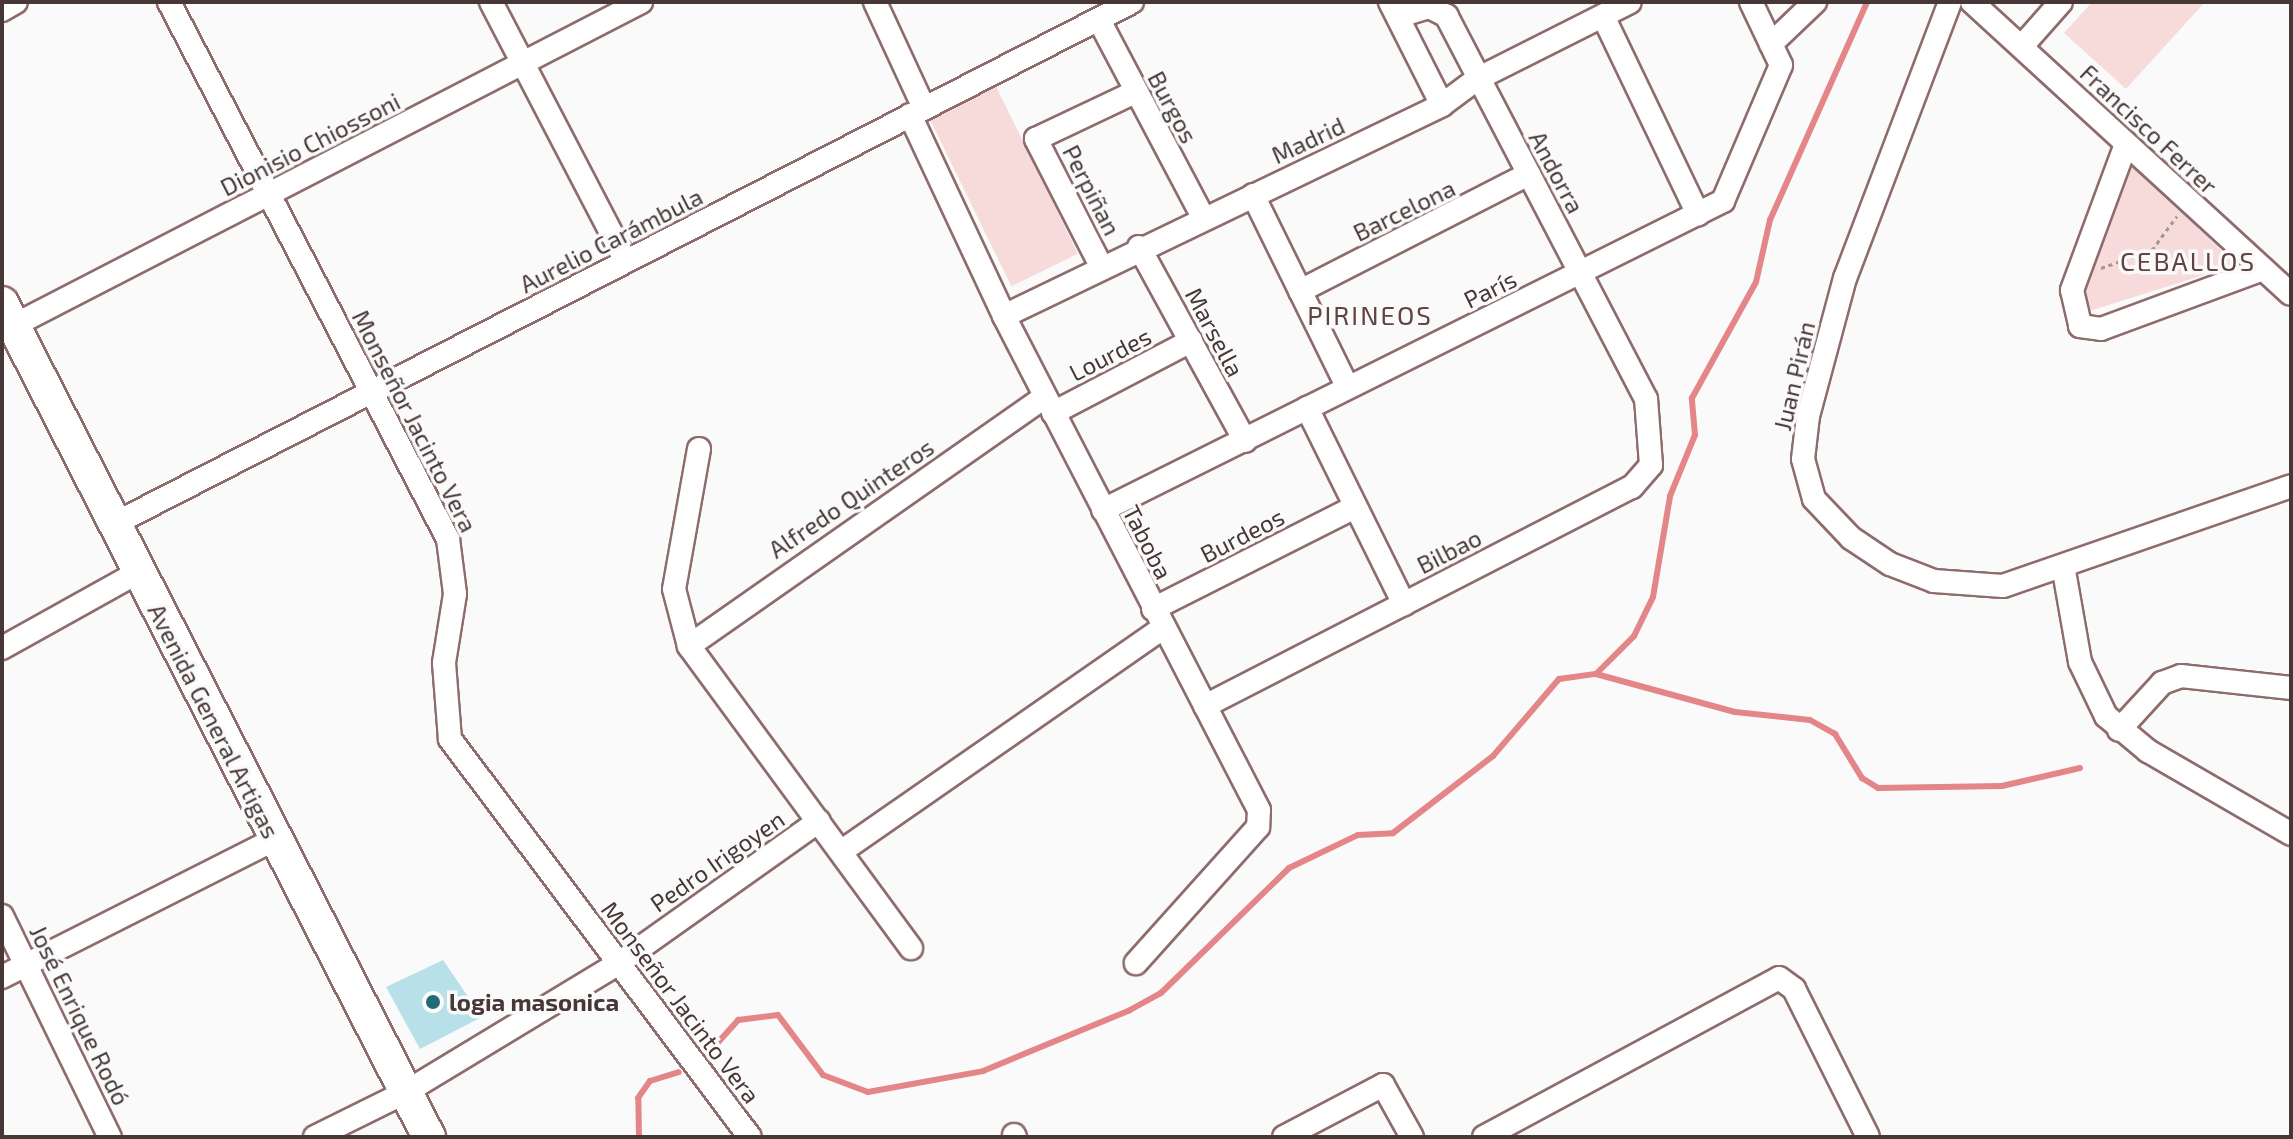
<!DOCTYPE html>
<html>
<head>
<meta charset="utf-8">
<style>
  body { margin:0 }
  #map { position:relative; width:2293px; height:1139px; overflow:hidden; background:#fafafa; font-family:"Exo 2",sans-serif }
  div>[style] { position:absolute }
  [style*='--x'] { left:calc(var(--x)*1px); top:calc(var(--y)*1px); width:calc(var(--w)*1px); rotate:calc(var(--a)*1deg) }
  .green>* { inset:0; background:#f7dbdb; transform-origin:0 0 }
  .stream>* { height:6px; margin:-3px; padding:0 3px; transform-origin:3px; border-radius:3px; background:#e48587 }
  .building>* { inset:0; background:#b7e0e8 }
  .path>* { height:3px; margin-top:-1.5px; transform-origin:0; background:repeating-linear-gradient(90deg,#a19999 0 4px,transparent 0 8px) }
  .roads { filter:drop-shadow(2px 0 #8e6c6c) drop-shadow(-2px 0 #8e6c6c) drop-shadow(0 2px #8e6c6c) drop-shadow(0 -2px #8e6c6c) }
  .minor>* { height:22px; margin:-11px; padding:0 11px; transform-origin:11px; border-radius:11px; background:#fff }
  .secondary>* { height:32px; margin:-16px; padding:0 16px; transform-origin:16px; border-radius:16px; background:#fff }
  .dots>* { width:22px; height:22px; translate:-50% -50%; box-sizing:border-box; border:4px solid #fafafa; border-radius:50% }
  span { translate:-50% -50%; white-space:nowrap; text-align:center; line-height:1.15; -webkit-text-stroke:7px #fafafa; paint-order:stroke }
  .street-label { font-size:24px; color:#473737 }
  .poi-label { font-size:24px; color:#473737; font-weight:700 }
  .left { translate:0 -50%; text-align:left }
  .neighbourhood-label { font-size:26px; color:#614242; letter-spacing:2px }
  .frame { position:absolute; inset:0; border:4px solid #473737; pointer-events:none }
</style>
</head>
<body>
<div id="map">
  <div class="green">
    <div style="clip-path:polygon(2092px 2px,2205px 2px,2126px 89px,2064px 33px)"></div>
    <div style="left:995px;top:84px;width:189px;height:74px;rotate:64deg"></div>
    <div style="clip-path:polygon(2135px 166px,2236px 265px,2083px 313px,2081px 297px,2127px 168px)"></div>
  </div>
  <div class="stream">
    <div style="--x:1596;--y:674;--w:144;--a:15.3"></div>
    <div style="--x:1735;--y:712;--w:75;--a:6.1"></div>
    <div style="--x:1810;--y:720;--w:29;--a:29"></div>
    <div style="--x:1835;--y:734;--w:52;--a:58.5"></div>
    <div style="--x:1862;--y:778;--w:19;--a:32"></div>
    <div style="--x:1878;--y:788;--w:124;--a:-0.9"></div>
    <div style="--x:2002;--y:786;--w:80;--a:-13"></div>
    <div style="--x:713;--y:1048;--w:38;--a:-48"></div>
    <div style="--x:738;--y:1020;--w:40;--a:-7.1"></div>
    <div style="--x:778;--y:1015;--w:75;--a:53.1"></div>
    <div style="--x:823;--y:1075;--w:48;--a:20.7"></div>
    <div style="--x:868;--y:1092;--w:117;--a:-10.3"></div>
    <div style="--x:983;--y:1071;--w:159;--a:-22.5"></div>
    <div style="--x:1130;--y:1010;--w:35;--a:-29"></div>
    <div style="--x:1161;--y:993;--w:179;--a:-44.3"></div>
    <div style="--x:1289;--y:868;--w:76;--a:-25.6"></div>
    <div style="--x:1358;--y:835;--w:35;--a:-3"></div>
    <div style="--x:1393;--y:833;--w:126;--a:-37.6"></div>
    <div style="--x:1493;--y:756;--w:101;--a:-49.4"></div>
    <div style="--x:1559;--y:679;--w:37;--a:-8"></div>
    <div style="--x:1596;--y:674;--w:54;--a:-45"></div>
    <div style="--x:1634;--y:636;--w:43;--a:-64"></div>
    <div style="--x:1653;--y:597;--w:102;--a:-80.4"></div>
    <div style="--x:1670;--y:496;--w:66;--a:-67.7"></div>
    <div style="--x:1695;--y:435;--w:37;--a:-95"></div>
    <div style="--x:1692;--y:398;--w:132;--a:-61.1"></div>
    <div style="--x:1756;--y:282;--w:64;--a:-77.3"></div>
    <div style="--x:1770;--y:220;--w:239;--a:-66"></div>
    <div style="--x:639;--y:1137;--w:39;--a:-91"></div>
    <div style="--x:638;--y:1098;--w:21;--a:-55"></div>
    <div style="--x:650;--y:1081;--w:30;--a:-17"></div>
  </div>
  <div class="building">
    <div style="clip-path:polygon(443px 960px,482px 1017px,420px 1049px,386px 987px)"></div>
  </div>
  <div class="path">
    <div style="--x:2101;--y:268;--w:54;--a:-19.4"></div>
    <div style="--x:2152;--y:250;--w:42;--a:-53.7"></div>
  </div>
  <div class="roads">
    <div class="minor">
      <div style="--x:169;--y:2;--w:605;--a:62.55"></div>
      <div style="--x:448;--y:539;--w:55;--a:82.7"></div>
      <div style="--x:455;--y:594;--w:70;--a:99.1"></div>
      <div style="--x:444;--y:663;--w:76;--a:85.5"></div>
      <div style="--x:450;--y:739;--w:498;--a:53"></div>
      <div style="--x:491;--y:2;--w:292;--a:62.5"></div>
      <div style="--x:875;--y:2;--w:117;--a:65.2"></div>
      <div style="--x:1390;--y:2;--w:115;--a:63.2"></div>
      <div style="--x:1950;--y:2;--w:295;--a:110.8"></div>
      <div style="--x:1845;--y:278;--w:143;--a:105"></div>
      <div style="--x:1808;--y:416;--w:43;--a:96.6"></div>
      <div style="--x:1803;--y:459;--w:41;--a:74.6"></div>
      <div style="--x:1814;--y:499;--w:54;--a:46.5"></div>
      <div style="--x:1851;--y:538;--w:47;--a:33.7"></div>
      <div style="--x:1890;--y:564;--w:47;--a:21.1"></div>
      <div style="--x:1934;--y:581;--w:69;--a:4.1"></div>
      <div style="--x:2003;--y:586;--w:305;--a:-19.1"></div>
      <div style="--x:1972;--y:2;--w:432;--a:42.5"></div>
      <div style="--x:2;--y:10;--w:16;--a:-30"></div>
      <div style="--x:1603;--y:16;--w:220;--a:64.4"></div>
      <div style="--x:1099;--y:20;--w:223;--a:62.2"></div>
      <div style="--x:1771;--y:44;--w:61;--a:-43.7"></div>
      <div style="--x:2023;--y:45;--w:57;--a:-48.5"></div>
      <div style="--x:910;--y:115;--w:222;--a:64.9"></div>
      <div style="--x:1004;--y:316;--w:556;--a:62.7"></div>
      <div style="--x:1259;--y:810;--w:17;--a:93"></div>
      <div style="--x:1258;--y:827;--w:183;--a:131.9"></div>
      <div style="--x:2126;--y:144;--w:156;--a:110.3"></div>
      <div style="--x:2072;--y:290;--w:37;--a:77"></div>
      <div style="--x:2080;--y:326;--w:21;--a:8"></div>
      <div style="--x:2101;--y:329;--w:173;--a:-20.3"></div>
      <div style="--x:1253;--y:195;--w:213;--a:63.8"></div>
      <div style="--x:1139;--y:247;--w:221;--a:61.3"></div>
      <div style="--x:1101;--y:266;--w:143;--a:-117.1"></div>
      <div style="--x:1036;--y:139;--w:110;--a:-25.4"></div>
      <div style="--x:1300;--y:291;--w:257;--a:-27.1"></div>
      <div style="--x:1004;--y:316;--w:486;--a:-25.7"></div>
      <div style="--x:1442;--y:105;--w:44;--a:-36.6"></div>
      <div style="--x:1477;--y:79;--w:171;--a:-26.7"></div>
      <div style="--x:3;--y:331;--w:718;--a:-27.28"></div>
      <div style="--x:1307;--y:408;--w:219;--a:63.7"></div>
      <div style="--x:1053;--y:413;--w:156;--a:-27.6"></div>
      <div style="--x:699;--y:449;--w:142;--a:100.1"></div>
      <div style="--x:674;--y:589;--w:59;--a:75.3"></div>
      <div style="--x:689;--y:646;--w:375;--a:53.7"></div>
      <div style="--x:1103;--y:510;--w:693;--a:-26.49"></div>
      <div style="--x:1723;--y:201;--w:148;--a:-66.9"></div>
      <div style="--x:1781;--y:65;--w:70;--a:-115.5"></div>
      <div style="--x:114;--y:524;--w:1144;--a:-27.15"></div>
      <div style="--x:2064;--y:571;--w:92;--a:80"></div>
      <div style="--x:2080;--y:662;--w:60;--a:64.3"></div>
      <div style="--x:2106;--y:716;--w:55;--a:39.8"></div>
      <div style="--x:2148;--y:751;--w:165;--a:30.1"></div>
      <div style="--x:1153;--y:609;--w:226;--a:-26.8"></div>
      <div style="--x:689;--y:646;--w:434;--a:-35"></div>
      <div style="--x:2;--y:648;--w:154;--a:-29.1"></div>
      <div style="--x:1205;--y:706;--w:480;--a:-27.2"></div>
      <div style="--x:1632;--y:487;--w:29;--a:-49"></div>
      <div style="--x:1651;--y:465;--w:66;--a:-94.3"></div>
      <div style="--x:1646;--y:399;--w:432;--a:-117.5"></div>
      <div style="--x:1447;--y:16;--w:20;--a:-153"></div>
      <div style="--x:1429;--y:7;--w:31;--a:163"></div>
      <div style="--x:2119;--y:730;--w:64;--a:-47.5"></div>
      <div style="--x:2162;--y:683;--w:20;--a:-20"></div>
      <div style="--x:2181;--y:676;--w:111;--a:6.2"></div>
      <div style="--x:842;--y:851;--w:391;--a:-34.8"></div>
      <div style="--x:2;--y:916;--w:246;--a:64"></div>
      <div style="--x:2;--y:977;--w:306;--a:-26.8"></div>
      <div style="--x:1014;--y:1135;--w:2;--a:63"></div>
      <div style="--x:315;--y:1137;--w:102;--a:-26.3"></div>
      <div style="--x:406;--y:1092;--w:249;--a:-31.2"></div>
      <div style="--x:619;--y:963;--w:245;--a:-35.4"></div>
      <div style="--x:1284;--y:1137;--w:112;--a:-27.7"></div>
      <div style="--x:1383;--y:1085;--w:60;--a:60.9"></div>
      <div style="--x:1484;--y:1137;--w:335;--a:-28.3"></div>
      <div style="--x:1779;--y:978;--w:19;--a:36"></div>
      <div style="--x:1794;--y:989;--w:165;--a:63.4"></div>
    </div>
    <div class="secondary">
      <div style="--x:2;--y:303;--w:937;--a:62.89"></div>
    </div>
  </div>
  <div class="dots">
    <div style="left:433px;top:1002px;background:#236a78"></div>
  </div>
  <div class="street-label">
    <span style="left:1173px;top:107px;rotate:62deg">Burgos</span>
    <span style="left:2149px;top:129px;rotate:43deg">Francisco Ferrer</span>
    <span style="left:1308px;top:140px;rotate:-25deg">Madrid</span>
    <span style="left:310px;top:144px;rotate:-27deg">Dionisio Chiossoni</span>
    <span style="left:1557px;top:172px;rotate:62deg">Andorra</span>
    <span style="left:1092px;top:190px;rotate:63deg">Perpiñan</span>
    <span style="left:1404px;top:210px;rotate:-26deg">Barcelona</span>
    <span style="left:611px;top:240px;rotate:-27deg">Aurelio Carámbula</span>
    <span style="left:1490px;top:289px;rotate:-26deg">París</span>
    <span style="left:1215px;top:332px;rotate:62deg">Marsella</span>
    <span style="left:1110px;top:354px;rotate:-27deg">Lourdes</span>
    <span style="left:1794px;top:376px;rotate:-77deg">Juan Pirán</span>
    <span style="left:415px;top:421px;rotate:63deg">Monseñor Jacinto Vera</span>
    <span style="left:851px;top:498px;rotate:-34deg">Alfredo Quinteros</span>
    <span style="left:1242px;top:535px;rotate:-27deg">Burdeos</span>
    <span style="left:1148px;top:542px;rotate:63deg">Taboba</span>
    <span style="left:1449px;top:551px;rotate:-27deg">Bilbao</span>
    <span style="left:214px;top:721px;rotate:63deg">Avenida General Artigas</span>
    <span style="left:717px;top:861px;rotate:-35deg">Pedro Irigoyen</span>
    <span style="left:681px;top:1002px;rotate:53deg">Monseñor Jacinto Vera</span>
    <span style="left:80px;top:1015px;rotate:64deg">José Enrique Rodó</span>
  </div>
  <div class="poi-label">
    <span class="left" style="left:449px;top:1002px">logia masonica</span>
  </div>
  <div class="neighbourhood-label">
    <span style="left:2188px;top:261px">CEBALLOS</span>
    <span style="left:1370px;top:315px">PIRINEOS</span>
  </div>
  <div class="frame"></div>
</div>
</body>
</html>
